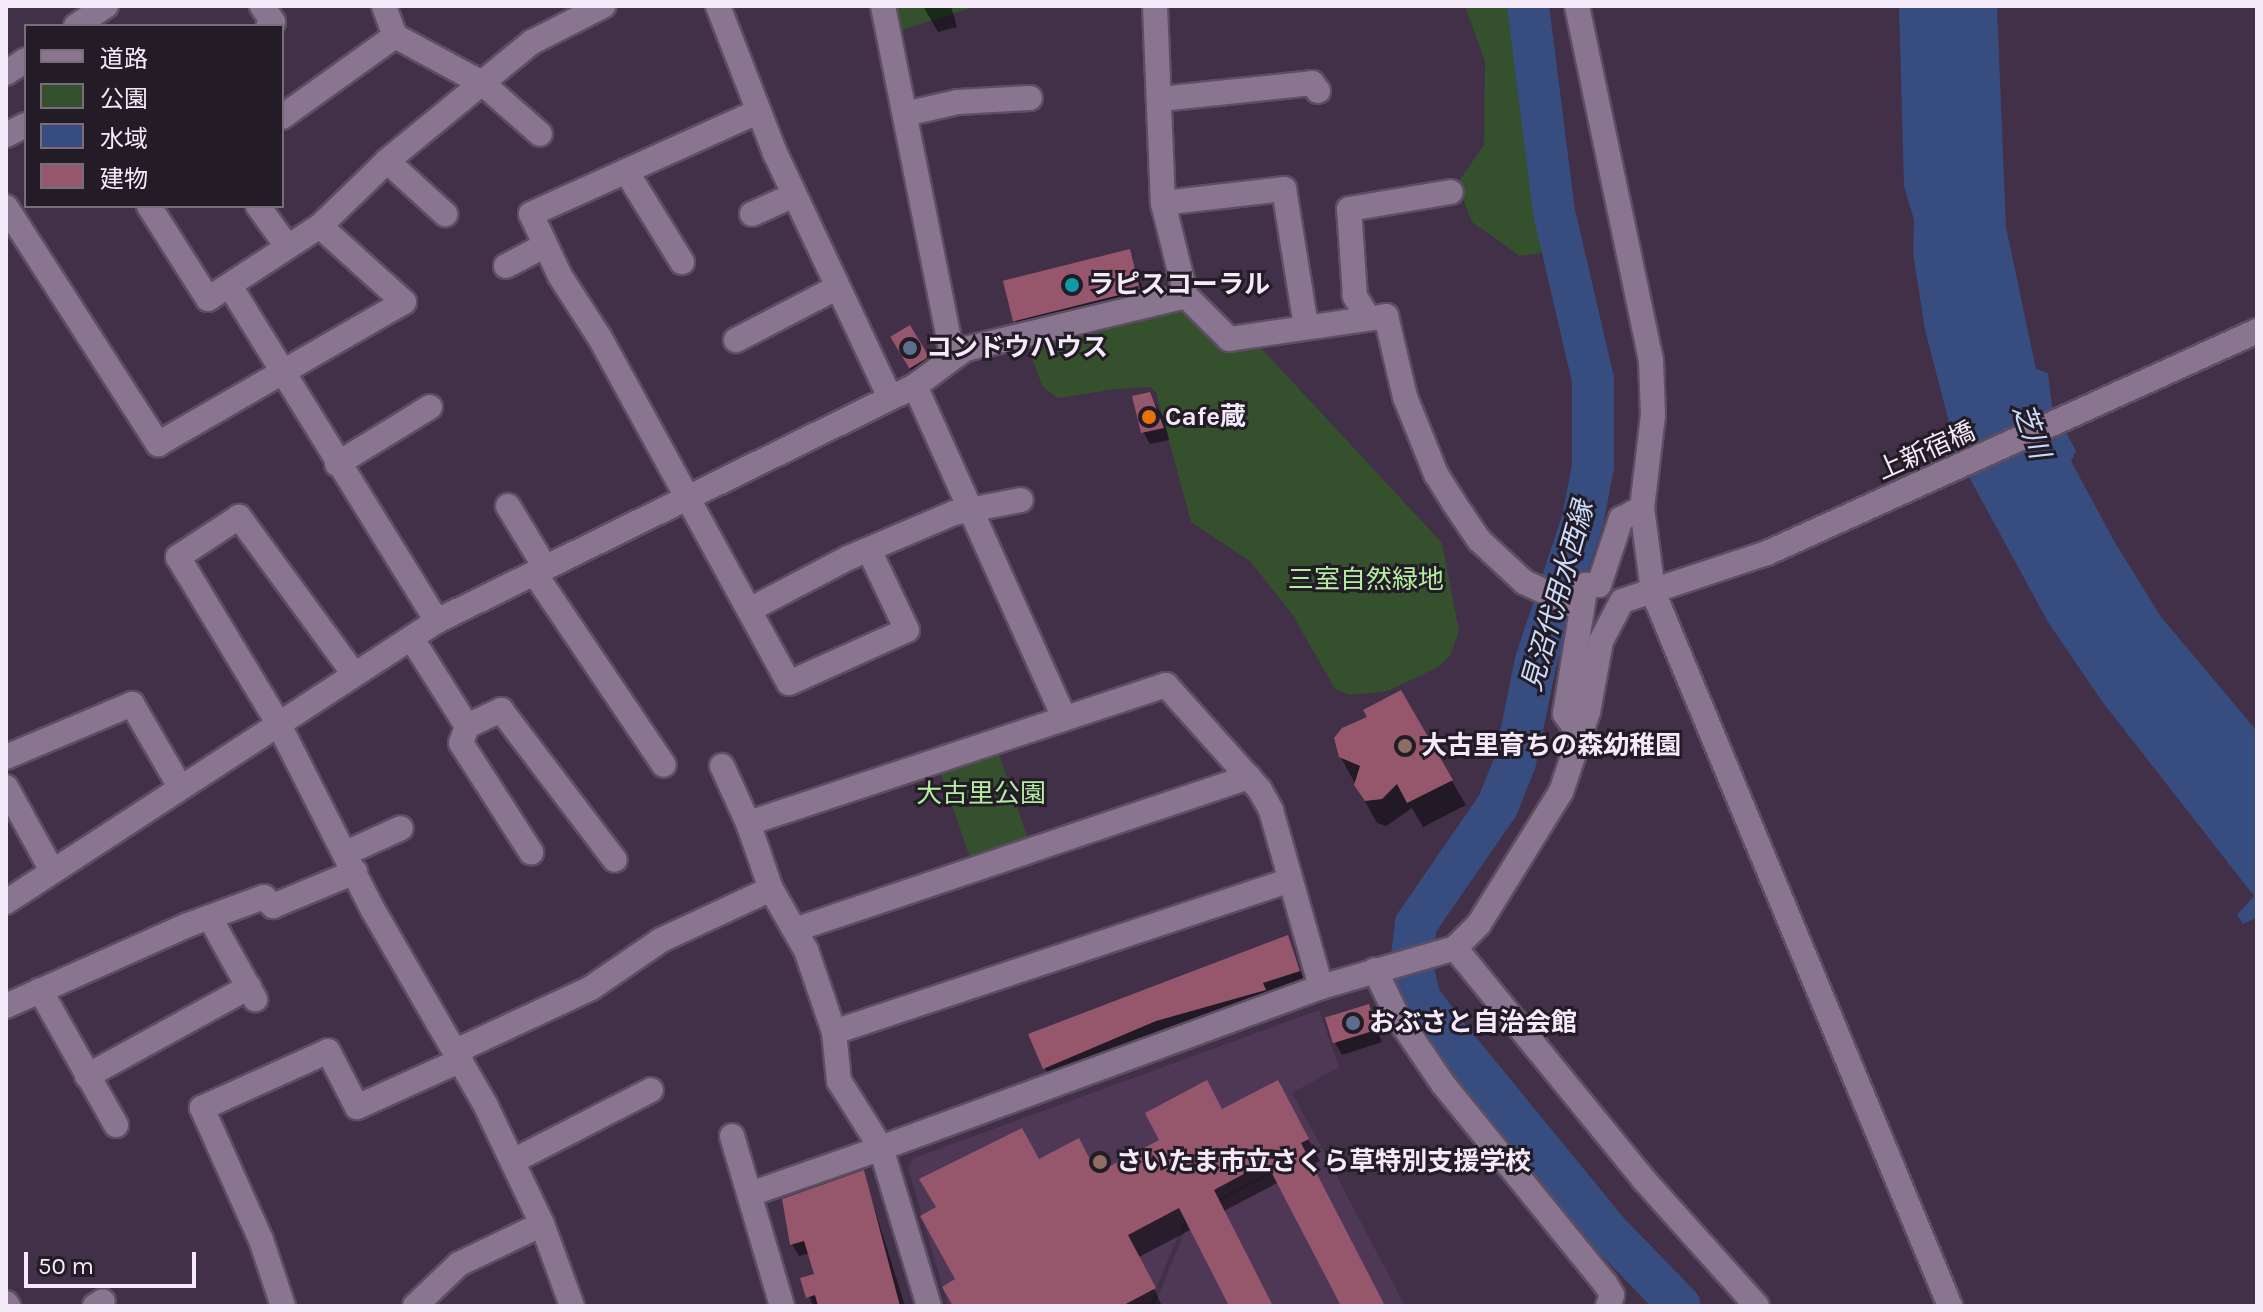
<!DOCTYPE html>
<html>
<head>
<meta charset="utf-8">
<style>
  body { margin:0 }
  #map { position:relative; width:2263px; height:1312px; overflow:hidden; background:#413048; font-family:Karla,"Noto Sans JP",sans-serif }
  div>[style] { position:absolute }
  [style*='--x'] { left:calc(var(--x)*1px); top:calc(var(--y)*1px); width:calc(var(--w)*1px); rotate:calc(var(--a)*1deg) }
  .built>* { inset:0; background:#4e3855 }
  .green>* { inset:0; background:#34502c; transform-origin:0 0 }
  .water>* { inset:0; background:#374d7f }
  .shadow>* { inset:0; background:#0007; transform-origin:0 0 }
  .river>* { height:42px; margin:-21px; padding:0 21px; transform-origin:21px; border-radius:21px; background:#374d7f }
  .building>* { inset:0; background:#96576c; transform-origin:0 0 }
  .roads { filter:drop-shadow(2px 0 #5d4e62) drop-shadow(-2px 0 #5d4e62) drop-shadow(0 2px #5d4e62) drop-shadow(0 -2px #5d4e62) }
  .minor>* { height:24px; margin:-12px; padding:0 12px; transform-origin:12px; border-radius:12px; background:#897590 }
  .tertiary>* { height:24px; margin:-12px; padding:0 12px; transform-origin:12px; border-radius:12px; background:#897590 }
  .dots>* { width:22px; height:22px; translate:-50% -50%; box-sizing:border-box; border:4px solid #231c26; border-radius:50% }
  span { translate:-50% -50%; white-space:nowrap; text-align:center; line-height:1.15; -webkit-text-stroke:6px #231c26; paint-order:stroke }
  .poi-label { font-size:26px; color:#f5eaf9; font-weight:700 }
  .left { translate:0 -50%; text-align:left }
  .street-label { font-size:26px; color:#f5eaf9 }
  .park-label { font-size:26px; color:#b2eda0 }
  .water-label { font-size:28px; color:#cadaf9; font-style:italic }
  .frame { position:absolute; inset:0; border:8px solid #f5eaf9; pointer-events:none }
  .legend { position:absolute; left:24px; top:24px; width:260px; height:184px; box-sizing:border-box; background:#231c26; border:2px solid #776e7a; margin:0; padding:10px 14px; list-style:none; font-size:24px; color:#f5eaf9 }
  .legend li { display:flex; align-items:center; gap:16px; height:40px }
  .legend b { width:40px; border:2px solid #776e7a }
  .scale { position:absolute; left:24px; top:1252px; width:172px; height:36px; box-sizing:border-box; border:4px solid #f5eaf9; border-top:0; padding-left:10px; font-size:24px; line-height:28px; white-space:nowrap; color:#f5eaf9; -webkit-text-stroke:6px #231c26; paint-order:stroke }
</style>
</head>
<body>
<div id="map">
  <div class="built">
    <div style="clip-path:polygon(1319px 1010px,1339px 1067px,1292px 1093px,1321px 1146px,1187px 1215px,1150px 1303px,948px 1306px,908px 1167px,914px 1158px)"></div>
    <div style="clip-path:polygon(1322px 1148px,1405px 1306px,1154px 1306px,1191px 1216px)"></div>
  </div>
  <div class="green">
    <div style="clip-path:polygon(892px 6px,977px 6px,896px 32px)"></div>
    <div style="clip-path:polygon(1465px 6px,1531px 6px,1564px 156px,1571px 249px,1520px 256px,1472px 222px,1457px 184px,1484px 145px,1485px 62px)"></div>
    <div style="clip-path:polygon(1174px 309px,1186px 312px,1236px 349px,1261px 348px,1442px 543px,1459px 631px,1450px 656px,1438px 667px,1388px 691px,1350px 695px,1335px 689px,1292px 614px,1250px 561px,1191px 522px,1156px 392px,1150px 387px,1116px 389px,1058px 398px,1043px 387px,1032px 359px,1036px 344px)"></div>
    <div style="left:995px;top:743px;width:113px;height:61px;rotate:71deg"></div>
  </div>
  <div class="water">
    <div style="clip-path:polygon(1899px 6px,1997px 6px,2006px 227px,2036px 369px,2048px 373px,2052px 406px,2076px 451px,2071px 461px,2114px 541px,2161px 617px,2257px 731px,2257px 917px,2243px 924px,2237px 915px,2254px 896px,2101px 700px,2048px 622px,1957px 455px,1941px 463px,1938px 455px,1955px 445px,1925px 330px,1913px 252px,1914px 220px,1904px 186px)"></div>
  </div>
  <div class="shadow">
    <div style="clip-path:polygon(951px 6px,957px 27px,938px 32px,923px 6px)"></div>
    <div style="clip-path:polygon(1129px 251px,1150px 308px,1025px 339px,1015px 320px)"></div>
    <div style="left:910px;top:328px;width:48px;height:20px;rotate:60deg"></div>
    <div style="clip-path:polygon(1149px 394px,1164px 418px,1169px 440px,1150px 444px,1143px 432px)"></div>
    <div style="clip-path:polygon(1400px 693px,1466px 805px,1423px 827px,1412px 808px,1386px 826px,1377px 823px,1340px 756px,1370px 718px)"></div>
    <div style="clip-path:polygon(1288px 938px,1305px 983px,1052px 1080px,1045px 1068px,1031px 1035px)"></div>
    <div style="clip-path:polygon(1368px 1007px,1382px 1042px,1342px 1055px,1335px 1043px)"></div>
    <div style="clip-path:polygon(1289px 1103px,1320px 1161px,1311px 1165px,1384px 1306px,1343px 1306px,1279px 1182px,1224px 1211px,1273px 1306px,1232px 1306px,1192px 1229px,1139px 1257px,1162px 1306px,955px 1306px,958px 1280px,1039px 1161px,1097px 1175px,1222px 1111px)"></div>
    <div style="clip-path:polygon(863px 1172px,905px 1306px,813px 1306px,803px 1279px,816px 1275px,810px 1253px,799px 1256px,792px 1244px)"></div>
  </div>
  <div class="river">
    <div style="--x:1528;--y:6;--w:208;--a:82.8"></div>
    <div style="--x:1554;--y:212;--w:171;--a:76.9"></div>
    <div style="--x:1593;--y:379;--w:87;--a:90"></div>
    <div style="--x:1593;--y:466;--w:54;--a:100.7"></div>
    <div style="--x:1583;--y:519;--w:150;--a:108.3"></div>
    <div style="--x:1536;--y:661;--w:103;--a:101.7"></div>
    <div style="--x:1515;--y:762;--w:46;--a:111.6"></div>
    <div style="--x:1498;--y:805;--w:145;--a:124.6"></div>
    <div style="--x:1416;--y:924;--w:39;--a:97"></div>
    <div style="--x:1411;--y:963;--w:37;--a:76"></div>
    <div style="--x:1420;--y:999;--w:45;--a:53.1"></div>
    <div style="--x:1447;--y:1035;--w:254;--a:50.7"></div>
    <div style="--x:1608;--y:1232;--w:103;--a:45.8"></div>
  </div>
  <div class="building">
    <div style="left:1130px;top:249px;width:42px;height:131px;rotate:76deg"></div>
    <div style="left:910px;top:325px;width:37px;height:23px;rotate:59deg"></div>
    <div style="clip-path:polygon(1150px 392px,1164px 428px,1141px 433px,1132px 396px)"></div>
    <div style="clip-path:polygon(1401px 690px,1453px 780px,1407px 803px,1397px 784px,1382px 799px,1365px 801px,1354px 785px,1360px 766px,1339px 757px,1334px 738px,1342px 728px,1367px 717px,1363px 710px)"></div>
    <div style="clip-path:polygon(1288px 935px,1300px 971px,1263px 983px,1266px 990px,1156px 1021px,1043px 1069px,1028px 1034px)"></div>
    <div style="left:1369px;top:1004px;width:27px;height:46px;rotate:73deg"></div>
    <div style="clip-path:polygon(1207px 1080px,1222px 1109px,1278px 1080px,1309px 1139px,1301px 1143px,1385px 1306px,1341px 1306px,1266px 1162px,1214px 1190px,1273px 1306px,1229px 1306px,1179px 1208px,1128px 1235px,1156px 1288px,1122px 1306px,953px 1306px,942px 1287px,955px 1279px,920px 1216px,936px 1207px,919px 1179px,1022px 1128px,1039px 1159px,1079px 1138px,1097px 1173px,1159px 1140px,1145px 1113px)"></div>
    <div style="clip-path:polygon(864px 1170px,900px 1306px,818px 1306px,815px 1295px,806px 1298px,800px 1278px,814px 1274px,804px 1241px,790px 1245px,782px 1199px)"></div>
  </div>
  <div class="roads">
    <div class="minor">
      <div style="--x:262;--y:6;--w:19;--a:55"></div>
      <div style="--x:273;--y:22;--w:6;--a:141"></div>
      <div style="--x:384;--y:6;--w:32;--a:70"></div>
      <div style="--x:395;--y:36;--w:99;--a:28.4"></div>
      <div style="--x:482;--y:83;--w:77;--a:41.3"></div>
      <div style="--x:718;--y:6;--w:158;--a:68.8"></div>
      <div style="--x:775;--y:153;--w:268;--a:64.8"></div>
      <div style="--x:883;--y:6;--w:357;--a:78.8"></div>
      <div style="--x:1155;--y:6;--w:197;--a:87.7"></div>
      <div style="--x:1163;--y:203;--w:96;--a:76.1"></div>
      <div style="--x:1186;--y:296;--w:61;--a:45"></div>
      <div style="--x:1229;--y:339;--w:159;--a:-8.3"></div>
      <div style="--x:1386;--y:316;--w:83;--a:76.8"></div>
      <div style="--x:1405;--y:397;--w:83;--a:68.1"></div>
      <div style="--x:1436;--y:474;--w:34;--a:58"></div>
      <div style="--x:1454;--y:503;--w:45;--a:56"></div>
      <div style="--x:1479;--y:540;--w:62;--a:43"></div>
      <div style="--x:1524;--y:582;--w:64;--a:25"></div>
      <div style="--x:1577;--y:6;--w:362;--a:78.2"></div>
      <div style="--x:1651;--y:360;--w:55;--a:87.9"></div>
      <div style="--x:1653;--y:415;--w:94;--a:96.7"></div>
      <div style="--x:1642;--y:508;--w:85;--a:82.5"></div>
      <div style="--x:1653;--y:592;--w:773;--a:67.41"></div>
      <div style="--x:76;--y:26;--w:36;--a:-34"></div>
      <div style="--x:6;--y:73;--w:24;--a:-33"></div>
      <div style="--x:1161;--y:99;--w:152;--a:-6"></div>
      <div style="--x:1312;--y:83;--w:10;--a:53"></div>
      <div style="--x:757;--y:112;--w:248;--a:155.7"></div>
      <div style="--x:531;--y:214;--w:68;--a:64.9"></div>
      <div style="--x:560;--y:276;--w:74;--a:57.2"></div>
      <div style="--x:600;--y:338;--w:393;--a:61.3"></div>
      <div style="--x:789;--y:683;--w:129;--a:-24.2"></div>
      <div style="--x:907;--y:630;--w:89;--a:-115.4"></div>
      <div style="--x:905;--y:114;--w:54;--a:-12.8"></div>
      <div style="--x:958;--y:102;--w:72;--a:-3.2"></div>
      <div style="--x:282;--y:117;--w:139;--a:-35.6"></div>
      <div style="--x:6;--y:135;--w:22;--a:-27"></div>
      <div style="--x:387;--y:161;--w:79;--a:42.4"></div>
      <div style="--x:626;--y:171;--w:107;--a:58.4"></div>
      <div style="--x:1163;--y:203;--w:122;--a:-6.6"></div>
      <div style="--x:1284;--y:189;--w:139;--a:80.9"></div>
      <div style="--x:149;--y:206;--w:110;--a:57.6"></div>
      <div style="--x:208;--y:299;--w:134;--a:-33.1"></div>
      <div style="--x:320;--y:226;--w:93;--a:-44.1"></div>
      <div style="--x:387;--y:161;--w:188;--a:-39.4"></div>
      <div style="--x:532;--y:42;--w:80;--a:-26.9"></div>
      <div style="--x:258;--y:206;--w:49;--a:54.1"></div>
      <div style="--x:6;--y:207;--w:282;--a:57.3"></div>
      <div style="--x:158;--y:444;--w:284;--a:-30"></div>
      <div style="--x:404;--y:302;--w:113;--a:-137.9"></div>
      <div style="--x:752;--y:214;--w:46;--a:-24.3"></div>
      <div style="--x:506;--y:266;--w:43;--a:-27.8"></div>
      <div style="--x:230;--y:286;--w:394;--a:58.3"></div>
      <div style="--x:1368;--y:318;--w:26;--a:-121"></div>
      <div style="--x:1355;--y:296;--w:87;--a:-93.9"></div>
      <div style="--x:1349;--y:209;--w:103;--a:-9.5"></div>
      <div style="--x:736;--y:340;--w:113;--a:-27.5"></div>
      <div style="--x:337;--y:464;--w:109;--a:-31.5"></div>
      <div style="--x:508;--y:506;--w:71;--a:58.8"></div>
      <div style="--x:535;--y:574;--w:230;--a:56"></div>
      <div style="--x:749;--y:610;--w:112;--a:-27.7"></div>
      <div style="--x:848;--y:558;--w:115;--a:-23"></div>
      <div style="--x:954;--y:513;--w:68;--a:-11"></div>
      <div style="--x:412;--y:639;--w:103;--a:57.7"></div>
      <div style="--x:467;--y:726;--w:38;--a:-25"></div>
      <div style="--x:501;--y:710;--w:188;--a:52.8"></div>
      <div style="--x:354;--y:674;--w:195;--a:-126.2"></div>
      <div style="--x:239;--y:517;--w:73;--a:146.7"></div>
      <div style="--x:178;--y:557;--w:194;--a:58.9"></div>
      <div style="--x:278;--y:723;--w:210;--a:63.1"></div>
      <div style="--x:373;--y:910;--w:224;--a:60"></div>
      <div style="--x:485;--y:1104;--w:133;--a:64.6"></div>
      <div style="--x:542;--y:1224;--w:87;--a:69.9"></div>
      <div style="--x:467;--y:726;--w:18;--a:109"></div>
      <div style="--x:461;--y:743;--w:130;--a:57.3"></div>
      <div style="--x:1581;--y:736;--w:27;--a:-126"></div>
      <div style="--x:1565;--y:714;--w:131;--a:-80.8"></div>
      <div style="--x:1586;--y:585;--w:13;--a:0"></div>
      <div style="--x:1599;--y:585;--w:70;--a:-71.6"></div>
      <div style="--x:1621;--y:519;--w:24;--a:-28"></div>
      <div style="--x:6;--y:757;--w:137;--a:-22.8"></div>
      <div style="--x:132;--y:704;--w:94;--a:59.9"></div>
      <div style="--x:722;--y:766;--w:63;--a:65.5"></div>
      <div style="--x:6;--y:787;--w:94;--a:61.2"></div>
      <div style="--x:346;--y:853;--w:60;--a:-24.4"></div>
      <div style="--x:6;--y:902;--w:515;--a:-33.1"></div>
      <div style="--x:437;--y:621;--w:533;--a:-26.18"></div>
      <div style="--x:915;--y:386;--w:62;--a:-36.5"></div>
      <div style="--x:965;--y:349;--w:227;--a:-13.5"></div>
      <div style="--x:210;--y:918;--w:93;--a:60.9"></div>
      <div style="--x:797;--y:929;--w:477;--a:-18.6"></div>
      <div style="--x:1455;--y:948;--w:299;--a:50.8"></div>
      <div style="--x:1644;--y:1180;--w:169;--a:48.1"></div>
      <div style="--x:1321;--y:987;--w:140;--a:-16.2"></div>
      <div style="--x:1455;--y:948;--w:34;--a:-45"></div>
      <div style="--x:1479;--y:924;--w:155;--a:-58.2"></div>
      <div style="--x:1561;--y:792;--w:84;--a:-71.4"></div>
      <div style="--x:1588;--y:712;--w:72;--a:-79.6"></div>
      <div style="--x:1601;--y:641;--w:45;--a:-62.3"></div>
      <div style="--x:1622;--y:601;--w:153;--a:-18.3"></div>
      <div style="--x:1767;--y:553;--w:538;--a:-24.37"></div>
      <div style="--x:40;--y:990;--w:155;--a:60.6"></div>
      <div style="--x:6;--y:1006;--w:199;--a:-24"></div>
      <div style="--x:188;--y:925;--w:81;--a:-20.2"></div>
      <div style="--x:264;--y:897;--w:13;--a:45"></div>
      <div style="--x:273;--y:906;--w:89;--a:-22.5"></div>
      <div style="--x:834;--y:1032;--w:478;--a:-18.4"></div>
      <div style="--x:456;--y:1051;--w:149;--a:-25"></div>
      <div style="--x:591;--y:988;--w:85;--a:-34.4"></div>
      <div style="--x:661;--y:940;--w:121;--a:-24.9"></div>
      <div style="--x:87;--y:1076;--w:185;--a:-28.8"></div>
      <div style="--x:513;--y:1161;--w:155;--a:-27.2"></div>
      <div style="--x:750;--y:1194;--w:139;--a:-19.3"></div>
      <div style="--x:6;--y:1303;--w:4;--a:56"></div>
      <div style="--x:95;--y:1306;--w:9;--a:-32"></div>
      <div style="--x:283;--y:1306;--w:70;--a:-108.4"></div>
      <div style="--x:261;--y:1240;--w:145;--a:-114.1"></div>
      <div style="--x:202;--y:1108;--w:138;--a:-24.3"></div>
      <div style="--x:328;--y:1051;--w:63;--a:62.6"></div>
      <div style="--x:357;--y:1107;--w:114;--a:-24.3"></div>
      <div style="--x:415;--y:1306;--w:61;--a:-43.7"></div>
      <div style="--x:459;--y:1264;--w:92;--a:-25.7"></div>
    </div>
    <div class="tertiary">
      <div style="--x:915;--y:386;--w:364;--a:65.8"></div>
      <div style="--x:1375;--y:970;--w:51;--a:64.4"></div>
      <div style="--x:1397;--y:1016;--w:82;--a:55.9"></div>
      <div style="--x:1443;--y:1084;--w:257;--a:50.9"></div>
      <div style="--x:1605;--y:1283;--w:14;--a:60"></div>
      <div style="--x:1612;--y:1295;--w:12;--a:110"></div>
      <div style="--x:732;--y:1136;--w:177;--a:73.6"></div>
      <div style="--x:881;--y:1148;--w:469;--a:-20.1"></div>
      <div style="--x:1321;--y:987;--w:184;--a:-105.8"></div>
      <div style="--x:1271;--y:810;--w:23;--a:-119"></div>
      <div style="--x:1260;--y:790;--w:141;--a:-131.8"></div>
      <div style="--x:1166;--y:685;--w:440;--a:161.7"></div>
      <div style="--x:748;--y:823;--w:70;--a:70.8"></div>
      <div style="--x:771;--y:889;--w:70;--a:60.2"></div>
      <div style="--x:806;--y:950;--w:87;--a:71.1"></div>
      <div style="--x:834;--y:1032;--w:49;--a:84.2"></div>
      <div style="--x:839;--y:1081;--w:79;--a:57.9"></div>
      <div style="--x:881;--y:1148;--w:165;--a:73.1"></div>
    </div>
  </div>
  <div class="dots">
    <div style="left:1072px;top:285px;background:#0f9aa8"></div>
    <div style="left:910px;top:348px;background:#5c6f8a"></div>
    <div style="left:1149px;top:417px;background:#e8710a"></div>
    <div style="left:1405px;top:746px;background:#8d6e63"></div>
    <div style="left:1353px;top:1023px;background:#5c6f8a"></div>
    <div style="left:1100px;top:1162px;background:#8d6e63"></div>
  </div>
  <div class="poi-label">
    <span class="left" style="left:1088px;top:285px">ラピスコーラル</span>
    <span class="left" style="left:926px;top:348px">コンドウハウス</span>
    <span class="left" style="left:1165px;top:417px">Cafe蔵</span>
    <span class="left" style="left:1421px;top:746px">大古里育ちの森幼稚園</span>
    <span class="left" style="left:1369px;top:1023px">おぶさと自治会館</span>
    <span class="left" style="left:1116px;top:1162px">さいたま市立さくら草特別支援学校</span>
  </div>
  <div class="street-label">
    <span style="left:1926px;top:451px;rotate:-24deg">上新宿橋</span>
  </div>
  <div class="park-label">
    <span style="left:1366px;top:580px">三室自然緑地</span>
    <span style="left:981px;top:794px">大古里公園</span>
  </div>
  <div class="water-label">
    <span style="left:2031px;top:431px;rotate:70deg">芝川</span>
    <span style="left:1558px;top:596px;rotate:-74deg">見沼代用水西縁</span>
  </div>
  <div class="frame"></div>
  <ul class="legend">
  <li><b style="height:10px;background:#897590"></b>道路</li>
  <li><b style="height:22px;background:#34502c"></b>公園</li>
  <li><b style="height:22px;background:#374d7f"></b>水域</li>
  <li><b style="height:22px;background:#96576c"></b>建物</li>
  </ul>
  <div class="scale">50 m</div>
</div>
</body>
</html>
